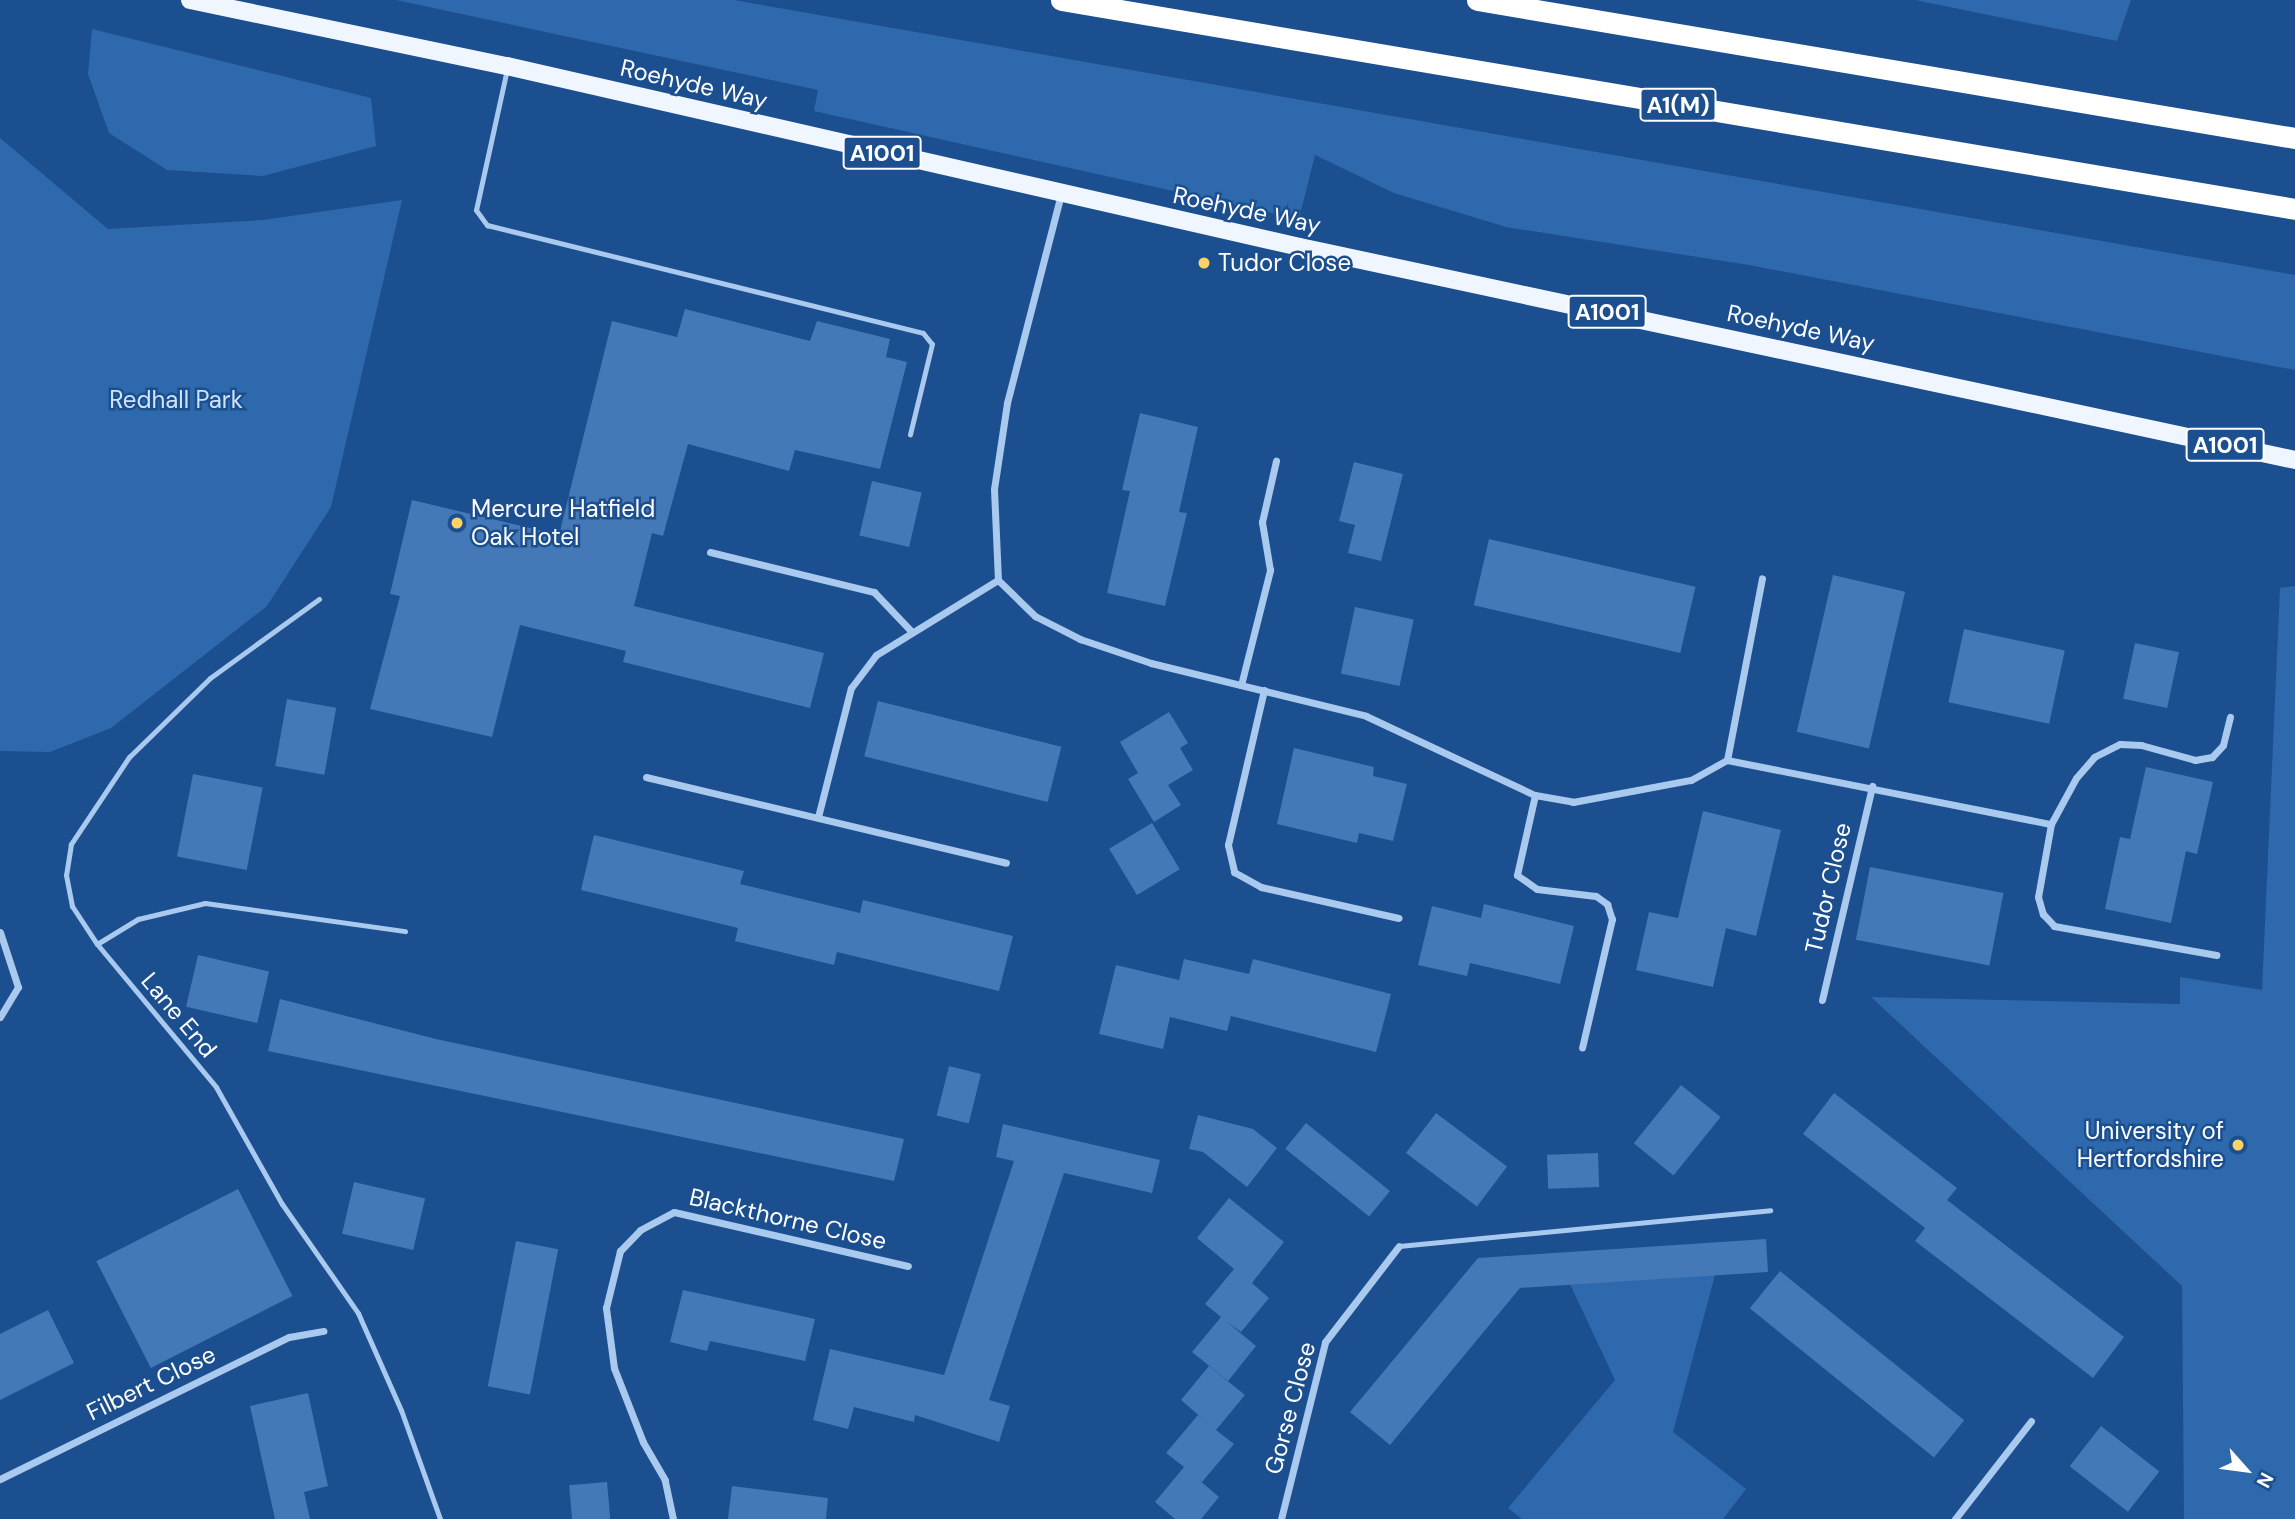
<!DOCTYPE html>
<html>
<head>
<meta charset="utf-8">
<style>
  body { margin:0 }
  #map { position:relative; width:2295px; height:1519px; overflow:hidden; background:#1b4f8f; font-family:"DM Sans",sans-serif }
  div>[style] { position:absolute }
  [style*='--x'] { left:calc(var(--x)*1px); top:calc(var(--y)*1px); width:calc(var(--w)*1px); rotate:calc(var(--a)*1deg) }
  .green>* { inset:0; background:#2e69ad }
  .building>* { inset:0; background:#4478b7; transform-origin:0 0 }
  .lane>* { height:5px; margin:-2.5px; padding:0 2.5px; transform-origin:2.5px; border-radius:2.5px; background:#a9c9ee }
  .street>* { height:7px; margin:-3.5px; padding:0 3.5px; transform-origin:3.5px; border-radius:3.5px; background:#a9c9ee }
  .primary>* { height:18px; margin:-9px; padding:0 9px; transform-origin:9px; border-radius:9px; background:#f0f6ff }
  .highway>* { height:21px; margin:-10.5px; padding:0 10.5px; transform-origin:10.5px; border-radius:10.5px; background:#fff }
  .dots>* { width:19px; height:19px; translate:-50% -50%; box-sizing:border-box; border:4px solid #1b4f8f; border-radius:50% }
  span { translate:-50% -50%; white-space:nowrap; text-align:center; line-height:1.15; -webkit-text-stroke:5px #1b4f8f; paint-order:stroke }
  .shield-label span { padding:2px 5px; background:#1b4f8f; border:2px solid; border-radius:5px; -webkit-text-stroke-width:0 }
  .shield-label { font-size:23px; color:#fff; font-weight:700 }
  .street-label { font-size:24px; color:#fff }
  .poi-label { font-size:24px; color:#fff }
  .left { translate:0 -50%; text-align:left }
  .right { translate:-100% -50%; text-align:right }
  .park-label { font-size:24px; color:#cfe3fa }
  .north { position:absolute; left:2211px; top:1435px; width:70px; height:70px; -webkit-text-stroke:5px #1b4f8f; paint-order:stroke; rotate:118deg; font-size:19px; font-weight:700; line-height:28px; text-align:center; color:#fff }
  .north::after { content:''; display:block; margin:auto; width:24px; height:32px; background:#fff; clip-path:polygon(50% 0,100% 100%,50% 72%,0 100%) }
</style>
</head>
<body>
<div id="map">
  <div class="green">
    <div style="clip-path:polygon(396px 0,734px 0,2295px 275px,2295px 370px,1749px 265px,1506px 227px,1394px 193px,1315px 155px,1299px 219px,814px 111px,818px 90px)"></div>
    <div style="clip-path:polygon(1915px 0,2131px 0,2117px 41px)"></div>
    <div style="clip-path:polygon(92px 29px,371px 98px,376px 146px,263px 176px,167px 170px,109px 133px,88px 74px)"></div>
    <div style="clip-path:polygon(0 138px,108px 229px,263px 220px,402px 200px,331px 507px,267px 606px,111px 728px,50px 752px,0 751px)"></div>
    <div style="clip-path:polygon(2295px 586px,2295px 1519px,2184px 1519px,2182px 1286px,1871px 997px,2180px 1004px,2180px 977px,2262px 990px,2280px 588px)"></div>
    <div style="clip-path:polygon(1715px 1275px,1673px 1432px,1746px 1489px,1723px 1519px,1522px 1519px,1508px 1508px,1615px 1380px,1570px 1284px)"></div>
  </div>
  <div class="building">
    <div style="clip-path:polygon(685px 309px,810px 341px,817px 321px,890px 339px,886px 357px,907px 362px,880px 469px,795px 450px,789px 471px,688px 444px,663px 536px,652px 533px,634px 606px,824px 653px,810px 708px,623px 662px,626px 651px,520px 625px,492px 737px,370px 709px,400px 596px,390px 594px,412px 500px,559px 535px,612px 321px,677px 337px)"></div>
    <div style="clip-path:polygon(1140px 413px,1198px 427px,1179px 512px,1187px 513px,1165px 606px,1107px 593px,1130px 491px,1122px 490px)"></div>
    <div style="clip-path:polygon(1354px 462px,1403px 474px,1381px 561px,1348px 553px,1355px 525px,1339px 521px)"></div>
    <div style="left:872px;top:481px;width:51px;height:56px;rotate:13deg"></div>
    <div style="left:1489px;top:539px;width:212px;height:68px;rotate:13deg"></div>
    <div style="left:1833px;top:575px;width:74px;height:161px;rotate:13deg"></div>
    <div style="left:1355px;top:607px;width:60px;height:68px;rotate:12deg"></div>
    <div style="left:1964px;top:629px;width:103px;height:75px;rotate:12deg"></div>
    <div style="left:2135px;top:643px;width:45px;height:57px;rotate:12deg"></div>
    <div style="left:287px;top:699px;width:50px;height:68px;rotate:10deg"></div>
    <div style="left:878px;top:701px;width:189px;height:57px;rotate:14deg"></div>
    <div style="clip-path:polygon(1169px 712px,1188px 743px,1180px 748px,1193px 770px,1168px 785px,1181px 805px,1154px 822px,1128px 779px,1138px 773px,1120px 742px)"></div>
    <div style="clip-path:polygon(1294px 748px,1374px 767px,1373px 776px,1407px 784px,1393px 841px,1359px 833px,1357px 843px,1277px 824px)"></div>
    <div style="clip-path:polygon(2146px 767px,2213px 782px,2197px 854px,2186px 851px,2171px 923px,2105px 909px,2120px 837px,2130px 839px)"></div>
    <div style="left:193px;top:774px;width:71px;height:84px;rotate:11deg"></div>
    <div style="clip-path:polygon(1703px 811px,1781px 830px,1756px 936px,1726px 928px,1713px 987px,1636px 970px,1649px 912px,1678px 918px)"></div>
    <div style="left:1152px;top:823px;width:54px;height:50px;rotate:59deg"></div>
    <div style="clip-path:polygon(594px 835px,744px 871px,740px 884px,860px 913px,863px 900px,1013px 936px,999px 991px,837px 952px,834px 965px,735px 941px,738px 928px,581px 890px)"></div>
    <div style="left:1870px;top:867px;width:136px;height:74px;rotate:11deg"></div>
    <div style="clip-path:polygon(1484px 904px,1574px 926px,1560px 984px,1470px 963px,1467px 976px,1418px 965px,1432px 906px,1481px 918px)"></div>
    <div style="left:198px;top:955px;width:73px;height:53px;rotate:13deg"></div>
    <div style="clip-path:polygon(1184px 959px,1249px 974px,1253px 959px,1391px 994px,1376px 1052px,1231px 1016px,1227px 1031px,1170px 1017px,1163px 1049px,1099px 1034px,1116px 965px,1179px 980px)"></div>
    <div style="clip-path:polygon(280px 999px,436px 1039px,904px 1139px,894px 1181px,268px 1051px)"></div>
    <div style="left:949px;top:1066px;width:33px;height:51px;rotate:14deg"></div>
    <div style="left:1681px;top:1085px;width:51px;height:75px;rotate:39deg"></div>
    <div style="clip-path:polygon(1834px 1093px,1957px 1188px,1947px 1200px,2124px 1337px,2093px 1378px,1915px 1241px,1925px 1228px,1803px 1134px)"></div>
    <div style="left:1436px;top:1113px;width:89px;height:50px;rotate:37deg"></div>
    <div style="clip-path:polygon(1198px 1115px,1253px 1129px,1277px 1148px,1247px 1187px,1203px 1152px,1189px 1149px)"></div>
    <div style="left:1306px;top:1123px;width:108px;height:33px;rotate:39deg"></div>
    <div style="clip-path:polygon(1003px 1124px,1160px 1160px,1152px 1193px,1064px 1173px,989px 1400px,1010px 1406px,999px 1442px,915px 1415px,914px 1422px,854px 1407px,848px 1429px,813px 1420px,830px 1349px,944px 1375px,1014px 1161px,996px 1157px)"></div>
    <div style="left:1598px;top:1153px;width:34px;height:51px;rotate:88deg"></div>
    <div style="left:354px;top:1182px;width:73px;height:53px;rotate:13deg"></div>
    <div style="left:238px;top:1189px;width:120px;height:159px;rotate:63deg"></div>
    <div style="clip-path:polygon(1229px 1198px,1284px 1242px,1252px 1283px,1269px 1298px,1241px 1332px,1226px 1321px,1256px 1346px,1228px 1381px,1192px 1352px,1221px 1317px,1205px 1304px,1234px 1269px,1197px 1238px)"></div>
    <div style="clip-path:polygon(1766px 1239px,1768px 1272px,1520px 1288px,1390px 1445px,1350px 1412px,1478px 1258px)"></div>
    <div style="left:516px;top:1241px;width:43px;height:148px;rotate:11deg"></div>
    <div style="left:1780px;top:1271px;width:237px;height:48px;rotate:39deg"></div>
    <div style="clip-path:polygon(683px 1290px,815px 1319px,805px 1361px,710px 1341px,707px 1351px,670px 1342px)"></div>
    <div style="clip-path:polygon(48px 1310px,74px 1363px,0 1400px,0 1334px)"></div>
    <div style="clip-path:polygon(1209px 1366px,1245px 1395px,1216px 1430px,1234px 1444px,1202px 1482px,1198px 1479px,1219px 1497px,1201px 1519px,1175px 1519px,1155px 1502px,1184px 1467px,1166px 1453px,1198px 1415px,1211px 1426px,1181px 1400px)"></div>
    <div style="clip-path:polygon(308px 1393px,328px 1486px,304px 1492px,310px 1519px,275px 1519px,250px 1406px)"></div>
    <div style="left:2101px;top:1426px;width:74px;height:51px;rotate:38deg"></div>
    <div style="left:607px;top:1482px;width:37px;height:38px;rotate:85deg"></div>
    <div style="clip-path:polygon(732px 1486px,828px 1498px,826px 1519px,728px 1519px)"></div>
  </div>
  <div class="lane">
    <div style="--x:507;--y:69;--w:144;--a:102.4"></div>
    <div style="--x:476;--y:210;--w:19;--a:54"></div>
    <div style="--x:487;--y:225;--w:449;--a:13.9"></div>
    <div style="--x:923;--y:333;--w:14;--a:51"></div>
    <div style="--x:932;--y:344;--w:93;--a:103.7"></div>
    <div style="--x:319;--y:599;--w:135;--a:144.1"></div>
    <div style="--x:210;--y:678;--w:113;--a:135.7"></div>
    <div style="--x:129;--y:757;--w:105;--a:123.7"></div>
    <div style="--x:71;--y:844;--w:31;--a:99"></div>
    <div style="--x:66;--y:875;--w:32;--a:79"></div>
    <div style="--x:72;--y:906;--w:45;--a:56.7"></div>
    <div style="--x:97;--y:944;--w:186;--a:50.2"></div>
    <div style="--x:216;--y:1087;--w:134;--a:60.6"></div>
    <div style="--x:282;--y:1204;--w:133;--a:55.1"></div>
    <div style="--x:358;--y:1313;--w:106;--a:66.1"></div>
    <div style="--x:401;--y:1410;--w:116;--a:70.3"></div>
    <div style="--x:97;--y:944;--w:48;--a:-31.4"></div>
    <div style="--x:138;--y:919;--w:69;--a:-13.4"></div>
    <div style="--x:205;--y:903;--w:202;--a:8"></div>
    <div style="--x:1399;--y:1246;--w:373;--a:-5.5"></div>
  </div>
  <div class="street">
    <div style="--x:1061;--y:194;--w:216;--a:104.5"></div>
    <div style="--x:1007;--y:403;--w:87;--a:98.6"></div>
    <div style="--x:994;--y:489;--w:91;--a:87.5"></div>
    <div style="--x:998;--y:580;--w:52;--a:44.2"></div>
    <div style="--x:1035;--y:616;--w:51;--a:27.1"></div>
    <div style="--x:1080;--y:639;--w:75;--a:18.7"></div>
    <div style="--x:1151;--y:663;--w:221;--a:13.8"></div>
    <div style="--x:1366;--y:716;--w:187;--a:25.1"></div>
    <div style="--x:1535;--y:795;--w:39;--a:10"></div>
    <div style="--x:1573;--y:802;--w:120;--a:-10.6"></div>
    <div style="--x:1691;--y:780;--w:41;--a:-29.1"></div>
    <div style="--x:1727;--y:760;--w:330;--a:11.2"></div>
    <div style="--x:2051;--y:824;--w:52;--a:-61.5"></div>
    <div style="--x:2076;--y:778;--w:28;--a:-49"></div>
    <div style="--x:2094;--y:757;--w:29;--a:-27"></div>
    <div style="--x:2120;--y:744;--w:21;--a:3"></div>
    <div style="--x:2141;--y:745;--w:56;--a:15.5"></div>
    <div style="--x:2195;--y:760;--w:17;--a:-10"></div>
    <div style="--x:2212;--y:757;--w:16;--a:-47"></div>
    <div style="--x:2223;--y:745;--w:29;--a:-76"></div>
    <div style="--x:710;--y:552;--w:169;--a:13.7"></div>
    <div style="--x:874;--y:592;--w:54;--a:46.5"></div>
    <div style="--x:1241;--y:685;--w:119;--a:-75.8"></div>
    <div style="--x:1270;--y:570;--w:49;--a:-99.5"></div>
    <div style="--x:1262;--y:522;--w:63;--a:-77.1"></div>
    <div style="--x:1264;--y:690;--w:159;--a:103.1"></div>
    <div style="--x:1228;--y:845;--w:28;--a:77"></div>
    <div style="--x:1234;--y:872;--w:31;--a:29"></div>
    <div style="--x:1261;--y:887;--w:141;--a:12.7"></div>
    <div style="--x:1727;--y:760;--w:185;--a:-79.1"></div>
    <div style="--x:646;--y:777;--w:370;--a:13.4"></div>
    <div style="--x:1535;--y:795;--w:82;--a:102.7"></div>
    <div style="--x:1517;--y:875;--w:24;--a:35"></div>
    <div style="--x:1537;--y:889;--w:59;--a:6.8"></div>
    <div style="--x:1596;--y:896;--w:14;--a:36"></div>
    <div style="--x:1607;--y:904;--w:16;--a:72"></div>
    <div style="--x:1612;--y:919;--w:132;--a:103.1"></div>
    <div style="--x:818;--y:817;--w:133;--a:-75.7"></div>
    <div style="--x:851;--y:688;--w:41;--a:-52.9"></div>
    <div style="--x:876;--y:655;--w:143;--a:-31.6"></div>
    <div style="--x:2051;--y:824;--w:74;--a:100.1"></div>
    <div style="--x:2038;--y:897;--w:18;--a:74"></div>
    <div style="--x:2043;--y:914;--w:16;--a:47"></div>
    <div style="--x:2054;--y:926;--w:165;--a:10.1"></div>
    <div style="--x:0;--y:932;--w:58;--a:71.9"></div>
    <div style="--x:18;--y:987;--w:35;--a:121"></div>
    <div style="--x:1822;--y:1000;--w:220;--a:-76.8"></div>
    <div style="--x:0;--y:1479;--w:322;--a:-26.2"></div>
    <div style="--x:289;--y:1337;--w:35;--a:-10"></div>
    <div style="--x:673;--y:1519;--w:40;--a:-102"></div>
    <div style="--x:665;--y:1480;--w:44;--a:-120.1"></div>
    <div style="--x:643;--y:1442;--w:79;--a:-111.4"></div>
    <div style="--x:614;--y:1368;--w:61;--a:-97.6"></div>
    <div style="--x:606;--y:1308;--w:59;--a:-76.2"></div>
    <div style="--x:620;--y:1251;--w:29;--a:-46"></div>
    <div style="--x:640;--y:1230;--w:38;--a:-28"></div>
    <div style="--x:674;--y:1212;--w:240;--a:13"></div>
    <div style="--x:1281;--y:1519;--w:182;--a:-76"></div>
    <div style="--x:1325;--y:1342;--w:121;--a:-52.4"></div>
    <div style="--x:1955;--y:1519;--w:124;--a:-52.2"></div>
  </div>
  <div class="primary">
    <div style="--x:190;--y:0;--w:324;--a:11.8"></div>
    <div style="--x:507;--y:66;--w:813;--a:12.86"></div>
    <div style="--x:1300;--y:247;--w:1018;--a:12.08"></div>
  </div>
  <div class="highway">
    <div style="--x:1061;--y:0;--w:1252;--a:9.61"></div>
    <div style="--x:1477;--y:0;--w:830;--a:9.58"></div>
  </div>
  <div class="dots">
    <div style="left:1204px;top:263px;background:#ffd166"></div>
    <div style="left:457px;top:523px;background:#ffd166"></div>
    <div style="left:2238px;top:1145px;background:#ffd166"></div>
  </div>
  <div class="shield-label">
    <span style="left:1678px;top:105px">A1(M)</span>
    <span style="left:882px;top:153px">A1001</span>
    <span style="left:1607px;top:312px">A1001</span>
    <span style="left:2225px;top:445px">A1001</span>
  </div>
  <div class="street-label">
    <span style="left:694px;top:84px;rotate:13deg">Roehyde Way</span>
    <span style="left:1247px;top:210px;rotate:12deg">Roehyde Way</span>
    <span style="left:1801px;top:328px;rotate:12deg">Roehyde Way</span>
    <span style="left:1828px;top:888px;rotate:-77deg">Tudor Close</span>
    <span style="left:179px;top:1015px;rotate:50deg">Lane End</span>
    <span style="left:788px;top:1219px;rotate:13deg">Blackthorne Close</span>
    <span style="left:151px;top:1383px;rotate:-26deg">Filbert Close</span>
    <span style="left:1290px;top:1408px;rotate:-75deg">Gorse Close</span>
  </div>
  <div class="poi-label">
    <span class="left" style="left:1218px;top:263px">Tudor Close</span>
    <span class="left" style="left:471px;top:523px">Mercure Hatfield<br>Oak Hotel</span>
    <span class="right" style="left:2224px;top:1145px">University of<br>Hertfordshire</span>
  </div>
  <div class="park-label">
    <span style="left:176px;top:400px">Redhall Park</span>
  </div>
  <div class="north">N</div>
</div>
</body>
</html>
